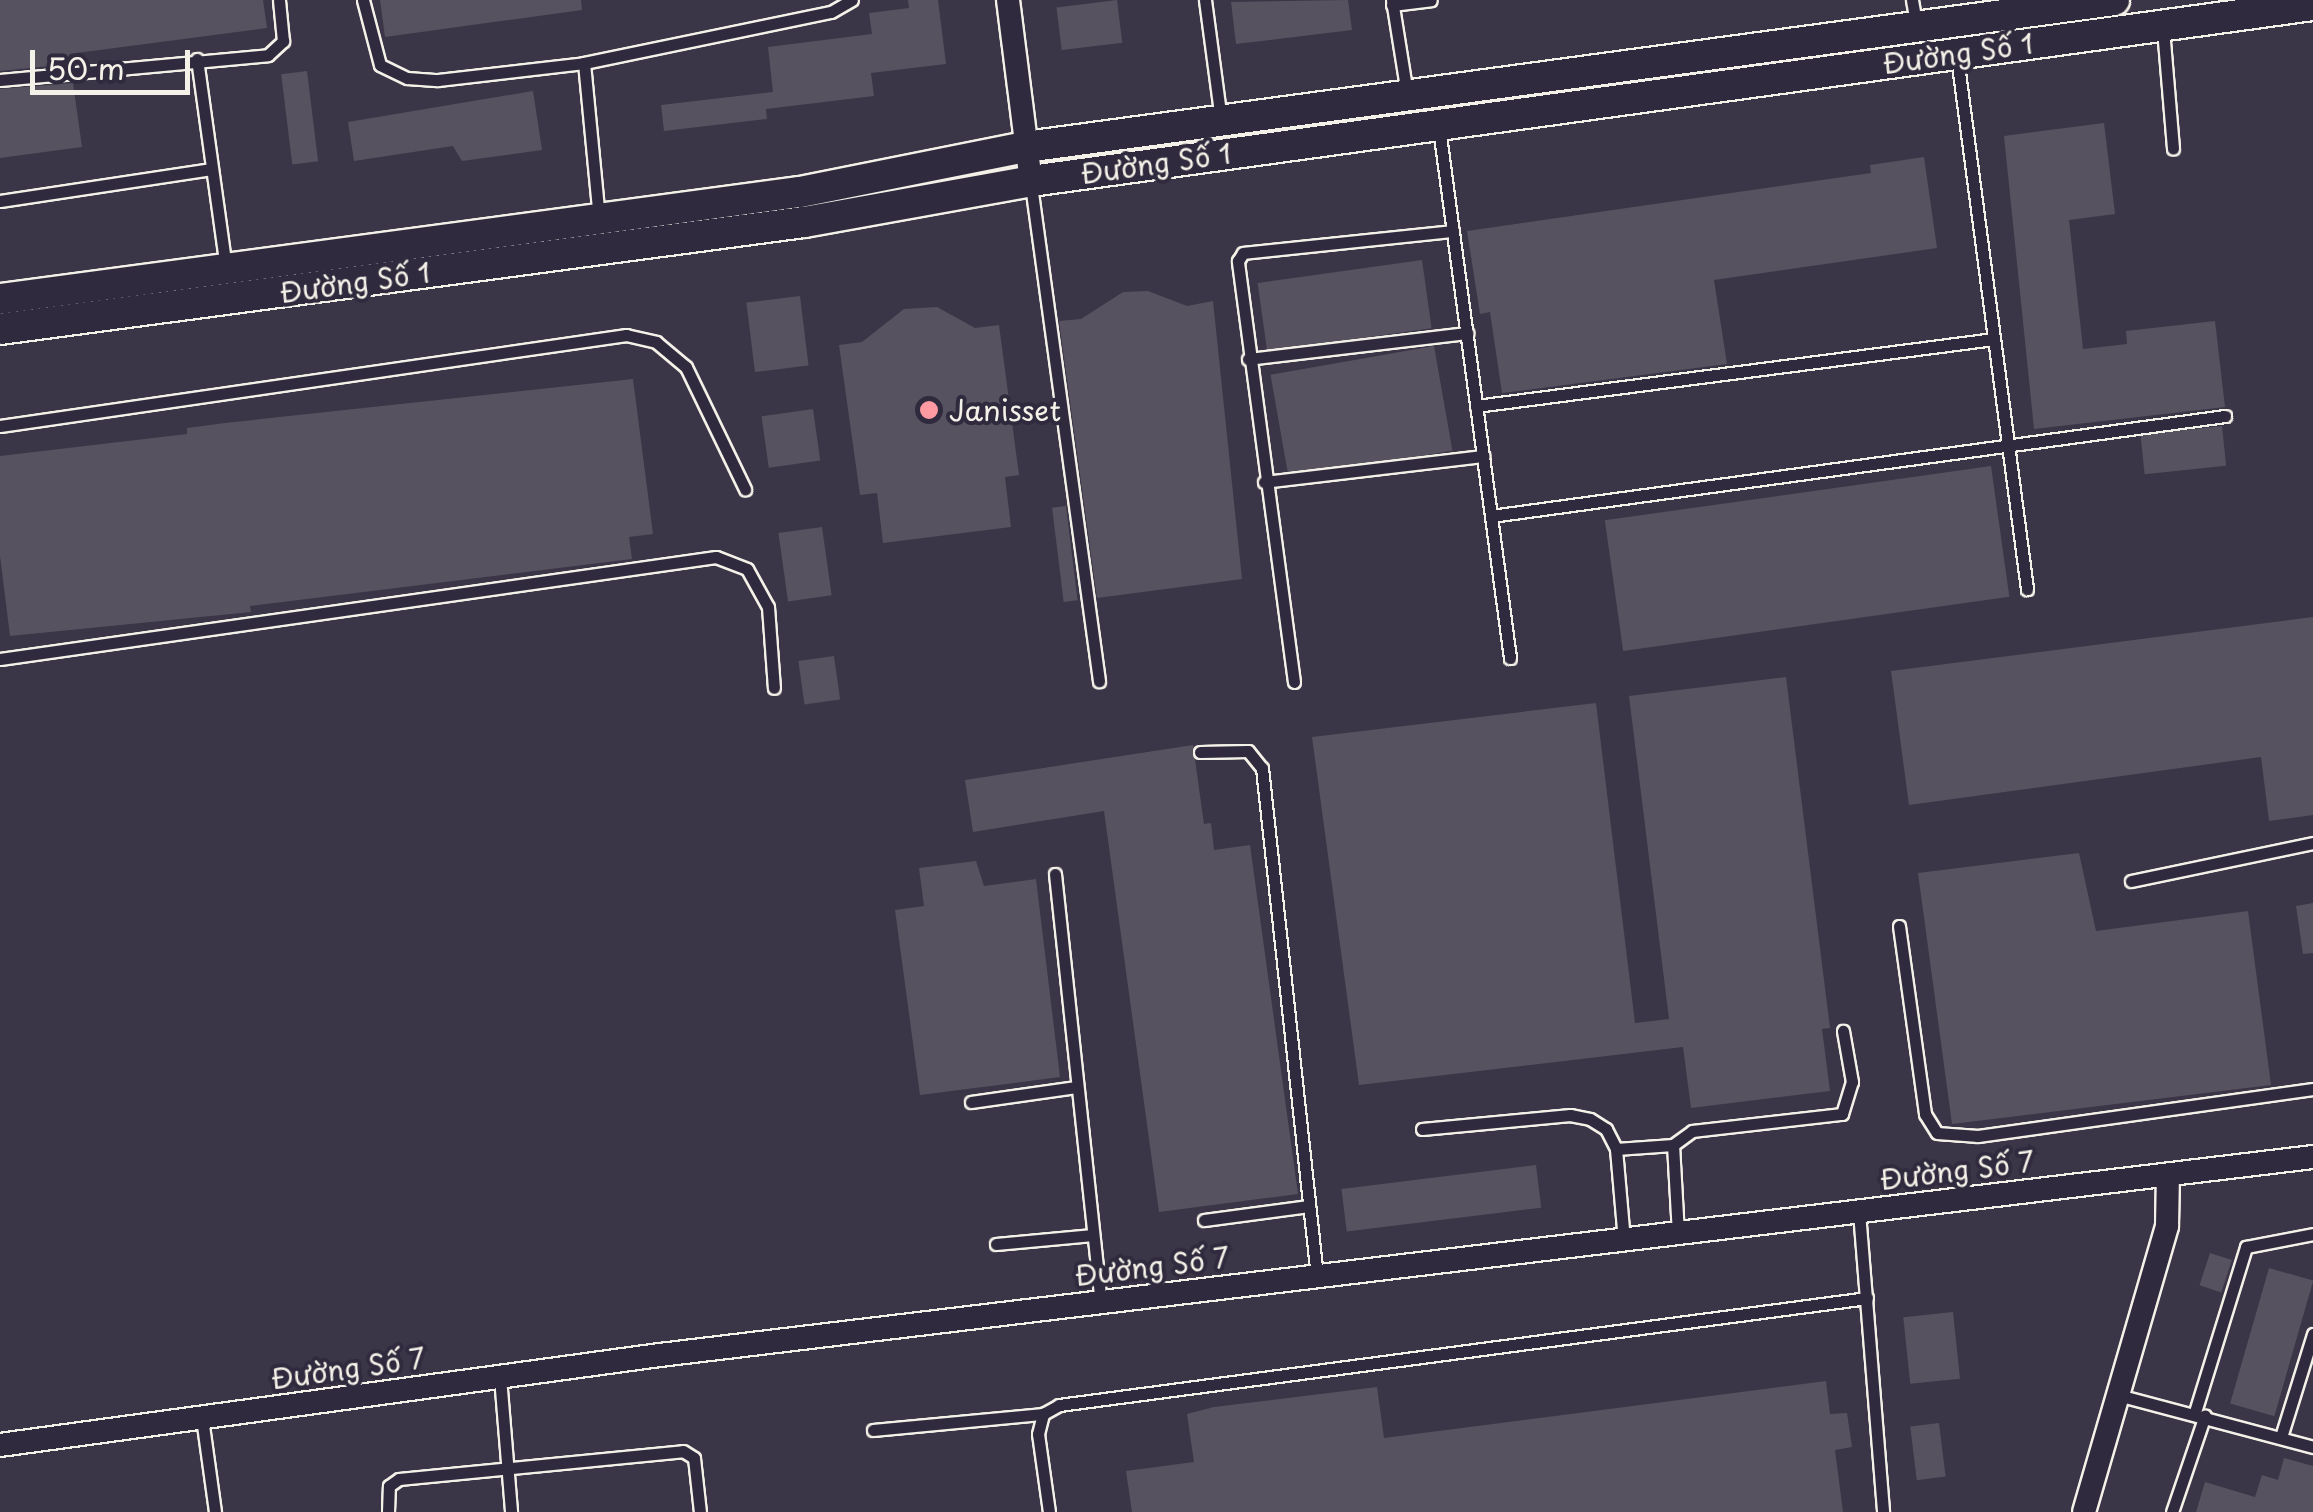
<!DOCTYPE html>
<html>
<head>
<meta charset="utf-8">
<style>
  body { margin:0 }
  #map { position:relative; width:2313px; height:1512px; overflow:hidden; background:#2f2a3d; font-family:"Playpen Sans",sans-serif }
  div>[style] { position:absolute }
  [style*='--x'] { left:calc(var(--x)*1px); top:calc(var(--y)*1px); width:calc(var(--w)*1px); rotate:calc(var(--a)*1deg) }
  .built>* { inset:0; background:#3b3647; transform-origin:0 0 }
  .building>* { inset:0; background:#56525f; transform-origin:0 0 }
  .roads { filter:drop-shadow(2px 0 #f4f1e8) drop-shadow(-2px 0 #f4f1e8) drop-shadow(0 2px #f4f1e8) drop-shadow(0 -2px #f4f1e8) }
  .service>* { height:11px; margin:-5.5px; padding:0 5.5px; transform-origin:5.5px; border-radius:5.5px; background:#2f2a3d }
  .minor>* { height:22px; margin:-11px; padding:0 11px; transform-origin:11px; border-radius:11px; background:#2f2a3d }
  .tertiary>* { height:30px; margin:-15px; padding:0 15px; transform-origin:15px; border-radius:15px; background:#2f2a3d }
  .dots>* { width:28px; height:28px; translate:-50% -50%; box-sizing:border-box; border:5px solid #2f2a3d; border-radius:50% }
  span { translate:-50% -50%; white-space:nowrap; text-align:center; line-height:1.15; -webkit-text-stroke:8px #2f2a3d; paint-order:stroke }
  .street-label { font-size:28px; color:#f4f1e8 }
  .poi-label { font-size:28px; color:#f4f1e8 }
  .left { translate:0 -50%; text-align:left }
  .scale { position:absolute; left:30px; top:50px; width:160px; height:45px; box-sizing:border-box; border:5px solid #f4f1e8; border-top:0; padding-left:12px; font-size:30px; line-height:35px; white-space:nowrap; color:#f4f1e8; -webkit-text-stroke:8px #2f2a3d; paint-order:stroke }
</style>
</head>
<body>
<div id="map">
  <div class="built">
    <div style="left:0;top:0;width:2313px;height:1512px"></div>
  </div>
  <div class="building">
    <div style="clip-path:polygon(0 0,263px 0,267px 28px,69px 54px,70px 64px,0 71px)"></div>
    <div style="clip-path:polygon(380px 0,581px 0,582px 10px,385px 37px)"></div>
    <div style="clip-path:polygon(908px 0,938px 0,946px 64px,871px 73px,874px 96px,766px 109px,767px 119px,664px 131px,661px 105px,773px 92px,768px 47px,872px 34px,869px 13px,909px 8px)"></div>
    <div style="left:1117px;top:0;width:43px;height:61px;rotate:83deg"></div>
    <div style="clip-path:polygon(1348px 0,1352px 30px,1236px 44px,1231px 2px)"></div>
    <div style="left:307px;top:71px;width:91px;height:26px;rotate:83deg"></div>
    <div style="clip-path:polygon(73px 83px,82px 147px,0 158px,0 89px)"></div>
    <div style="clip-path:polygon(533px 91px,542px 150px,462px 161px,453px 146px,354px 161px,348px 122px)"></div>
    <div style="clip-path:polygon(2104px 123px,2115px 214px,2069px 220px,2083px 349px,2127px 344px,2126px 331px,2215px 321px,2225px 407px,2034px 429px,2004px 136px)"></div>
    <div style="clip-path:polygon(1924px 157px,1937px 248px,1714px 280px,1727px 364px,1502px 393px,1490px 312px,1480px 314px,1467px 231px,1871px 173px,1870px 165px)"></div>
    <div style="left:1422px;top:260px;width:69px;height:166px;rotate:82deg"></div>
    <div style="clip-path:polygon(1148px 291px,1187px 306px,1213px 301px,1242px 579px,1097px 598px,1059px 321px,1081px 319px,1123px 292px)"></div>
    <div style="left:800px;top:296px;width:70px;height:54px;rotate:83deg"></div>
    <div style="clip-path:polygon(937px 307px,975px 328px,999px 325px,1019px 475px,1005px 477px,1011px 527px,883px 543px,877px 493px,860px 495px,839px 345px,862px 342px,904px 309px)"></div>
    <div style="left:1434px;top:346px;width:106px;height:166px;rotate:80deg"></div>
    <div style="clip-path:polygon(633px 379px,653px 534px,629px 537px,632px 559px,250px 606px,251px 612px,10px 636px,0 556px,0 456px,187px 434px,187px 428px,225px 423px)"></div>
    <div style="left:813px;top:409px;width:52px;height:52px;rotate:82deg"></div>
    <div style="left:2222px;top:426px;width:40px;height:82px;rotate:84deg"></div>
    <div style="left:1991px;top:466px;width:132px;height:390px;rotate:82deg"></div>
    <div style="left:1066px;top:506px;width:95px;height:14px;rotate:83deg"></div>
    <div style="left:822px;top:527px;width:69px;height:44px;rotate:82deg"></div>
    <div style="clip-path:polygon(2313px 617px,2313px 815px,2269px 821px,2261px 757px,1909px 805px,1891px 671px)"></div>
    <div style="left:834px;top:656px;width:44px;height:36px;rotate:82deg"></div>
    <div style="clip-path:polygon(1786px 677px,1830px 1028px,1822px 1029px,1830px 1091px,1691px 1108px,1683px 1047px,1359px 1085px,1312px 737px,1596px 703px,1635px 1023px,1669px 1019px,1629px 696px)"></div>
    <div style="clip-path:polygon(1193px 745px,1204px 824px,1211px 823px,1214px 850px,1250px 845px,1298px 1194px,1159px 1212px,1104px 811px,973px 832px,965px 780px)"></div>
    <div style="clip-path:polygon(2079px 853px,2096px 931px,2248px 911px,2271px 1085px,1952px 1124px,1918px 873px)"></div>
    <div style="clip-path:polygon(976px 861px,984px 886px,1036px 879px,1060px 1077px,920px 1095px,895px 910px,924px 906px,919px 868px)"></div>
    <div style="clip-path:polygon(2313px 903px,2313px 953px,2303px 954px,2296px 906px)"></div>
    <div style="left:1536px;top:1165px;width:43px;height:196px;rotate:83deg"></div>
    <div style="left:2210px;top:1253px;width:23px;height:34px;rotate:18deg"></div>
    <div style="left:2269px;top:1268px;width:46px;height:141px;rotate:16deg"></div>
    <div style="left:1953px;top:1312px;width:67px;height:50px;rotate:84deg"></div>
    <div style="clip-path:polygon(1826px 1381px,1830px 1414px,1847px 1413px,1852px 1447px,1835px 1450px,1843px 1512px,1132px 1512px,1126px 1471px,1194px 1462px,1187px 1414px,1214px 1407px,1377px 1387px,1384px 1438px)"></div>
    <div style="left:1939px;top:1423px;width:54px;height:29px;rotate:83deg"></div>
    <div style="clip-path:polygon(2284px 1458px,2313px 1466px,2313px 1512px,2196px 1512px,2205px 1482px,2255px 1497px,2262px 1475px,2278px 1480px)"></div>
  </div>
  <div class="roads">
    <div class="service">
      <div style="--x:363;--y:0;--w:67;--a:75.3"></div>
      <div style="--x:380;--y:65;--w:30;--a:26"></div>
      <div style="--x:407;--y:78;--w:31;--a:4"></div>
      <div style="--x:438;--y:80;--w:147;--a:-6.6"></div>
      <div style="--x:584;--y:63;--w:252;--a:-11.7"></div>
      <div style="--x:831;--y:12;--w:24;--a:-30"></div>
      <div style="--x:1205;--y:0;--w:121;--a:82.4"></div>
      <div style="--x:1392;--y:0;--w:95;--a:80.9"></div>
      <div style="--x:1912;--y:0;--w:23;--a:80"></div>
      <div style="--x:1392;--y:5;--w:39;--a:-7"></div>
      <div style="--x:2163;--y:29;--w:120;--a:85.2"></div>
      <div style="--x:1957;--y:57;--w:537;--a:82.5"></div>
      <div style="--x:197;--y:59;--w:211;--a:82.1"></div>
      <div style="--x:584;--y:63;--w:157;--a:84.5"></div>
      <div style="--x:0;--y:80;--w:269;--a:-5.3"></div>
      <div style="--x:268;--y:55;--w:21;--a:-43"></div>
      <div style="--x:283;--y:41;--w:41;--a:-95.6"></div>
      <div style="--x:1439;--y:128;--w:535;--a:82.37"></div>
      <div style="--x:1031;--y:185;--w:501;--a:82.19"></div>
      <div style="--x:0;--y:201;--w:214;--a:-8.6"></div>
      <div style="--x:1248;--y:359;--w:221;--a:-6.8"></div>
      <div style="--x:1476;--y:406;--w:522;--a:-7.37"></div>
      <div style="--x:0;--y:426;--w:633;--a:-8.27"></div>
      <div style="--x:626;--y:335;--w:31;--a:13"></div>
      <div style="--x:656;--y:342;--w:39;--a:40"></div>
      <div style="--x:686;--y:367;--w:136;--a:64.2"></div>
      <div style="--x:1264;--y:482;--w:221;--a:-6.8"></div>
      <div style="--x:1491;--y:516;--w:741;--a:-7.76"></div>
      <div style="--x:0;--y:659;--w:723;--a:-8.11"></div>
      <div style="--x:716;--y:557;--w:33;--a:21"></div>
      <div style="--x:747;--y:569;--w:43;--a:61.1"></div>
      <div style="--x:768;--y:607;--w:81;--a:85.8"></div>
      <div style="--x:1294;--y:682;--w:425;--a:-97.6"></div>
      <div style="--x:1238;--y:261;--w:9;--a:-58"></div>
      <div style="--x:1243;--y:253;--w:211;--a:-6"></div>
      <div style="--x:1200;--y:752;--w:48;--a:-1.2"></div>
      <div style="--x:1248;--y:751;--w:22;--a:51"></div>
      <div style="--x:1262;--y:768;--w:512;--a:83.83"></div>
      <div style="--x:1055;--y:874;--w:430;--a:83.9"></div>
      <div style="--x:2131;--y:881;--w:186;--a:-11.8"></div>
      <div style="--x:1899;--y:926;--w:190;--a:82.1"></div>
      <div style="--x:1925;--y:1114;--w:22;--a:58"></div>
      <div style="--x:1937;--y:1133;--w:41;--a:4.2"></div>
      <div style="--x:1978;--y:1136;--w:338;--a:-8"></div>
      <div style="--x:971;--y:1102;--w:106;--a:-8.1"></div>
      <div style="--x:1422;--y:1129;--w:149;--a:-5.4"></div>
      <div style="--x:1570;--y:1115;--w:20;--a:11"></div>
      <div style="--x:1590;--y:1119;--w:19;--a:32"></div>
      <div style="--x:1606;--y:1129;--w:22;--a:63"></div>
      <div style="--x:1616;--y:1149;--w:91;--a:85"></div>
      <div style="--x:1616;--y:1149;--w:57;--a:-4"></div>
      <div style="--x:1859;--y:1212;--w:301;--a:85.4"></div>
      <div style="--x:1204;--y:1220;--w:106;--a:-7.6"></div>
      <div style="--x:1678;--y:1234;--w:89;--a:-93.2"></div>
      <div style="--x:1673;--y:1145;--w:24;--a:-36"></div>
      <div style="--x:1692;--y:1131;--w:151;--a:-6.5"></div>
      <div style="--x:1842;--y:1114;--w:34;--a:-73"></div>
      <div style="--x:1852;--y:1082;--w:52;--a:-100"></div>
      <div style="--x:996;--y:1244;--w:97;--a:-5.3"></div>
      <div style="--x:500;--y:1377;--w:135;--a:85.3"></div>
      <div style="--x:2118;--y:1395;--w:202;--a:14.9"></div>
      <div style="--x:2195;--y:1412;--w:173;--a:-72.8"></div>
      <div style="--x:2246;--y:1247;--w:68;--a:-11"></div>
      <div style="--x:202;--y:1418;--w:95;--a:82.1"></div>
      <div style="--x:873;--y:1430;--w:171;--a:-5.4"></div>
      <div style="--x:2281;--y:1437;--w:108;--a:-72.7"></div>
      <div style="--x:388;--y:1512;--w:26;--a:-88"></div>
      <div style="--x:389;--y:1486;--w:12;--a:-35"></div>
      <div style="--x:399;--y:1479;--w:285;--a:-5.6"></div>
      <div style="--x:683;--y:1451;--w:13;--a:32"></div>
      <div style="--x:694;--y:1458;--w:54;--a:83.7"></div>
      <div style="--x:1049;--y:1512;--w:79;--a:-98"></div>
      <div style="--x:1038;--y:1434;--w:21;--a:-76"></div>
      <div style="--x:1043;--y:1414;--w:18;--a:-29"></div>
      <div style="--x:1059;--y:1405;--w:815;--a:-7.54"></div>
      <div style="--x:2172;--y:1512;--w:102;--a:-71.2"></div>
    </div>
    <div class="minor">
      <div style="--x:1008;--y:0;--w:182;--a:82.8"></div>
      <div style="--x:0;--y:1445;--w:666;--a:-7.77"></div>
      <div style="--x:660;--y:1355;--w:1665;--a:-6.83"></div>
      <div style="--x:2084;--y:1512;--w:298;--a:-73.8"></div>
      <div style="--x:2167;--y:1226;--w:51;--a:-88.9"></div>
    </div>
    <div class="tertiary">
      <div style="--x:0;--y:299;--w:807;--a:-7.62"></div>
      <div style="--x:800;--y:192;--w:230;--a:-11.3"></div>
      <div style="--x:1026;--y:147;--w:1098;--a:-7.69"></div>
      <div style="--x:0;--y:329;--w:811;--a:-7.58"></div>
      <div style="--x:804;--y:222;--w:231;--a:-10.2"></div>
      <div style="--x:1031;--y:181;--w:1294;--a:-7.82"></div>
    </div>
  </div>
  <div class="dots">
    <div style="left:929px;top:410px;background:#ff9aa2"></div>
  </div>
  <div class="street-label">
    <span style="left:1958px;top:53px;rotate:-8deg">Đường Số 1</span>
    <span style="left:1156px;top:163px;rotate:-8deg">Đường Số 1</span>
    <span style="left:355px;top:282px;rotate:-8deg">Đường Số 1</span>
    <span style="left:1957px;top:1170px;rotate:-7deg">Đường Số 7</span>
    <span style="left:1152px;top:1266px;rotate:-7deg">Đường Số 7</span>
    <span style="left:348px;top:1368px;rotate:-8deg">Đường Số 7</span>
  </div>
  <div class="poi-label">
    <span class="left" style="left:949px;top:410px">Janisset</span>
  </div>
  <div class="scale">50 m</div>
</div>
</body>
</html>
